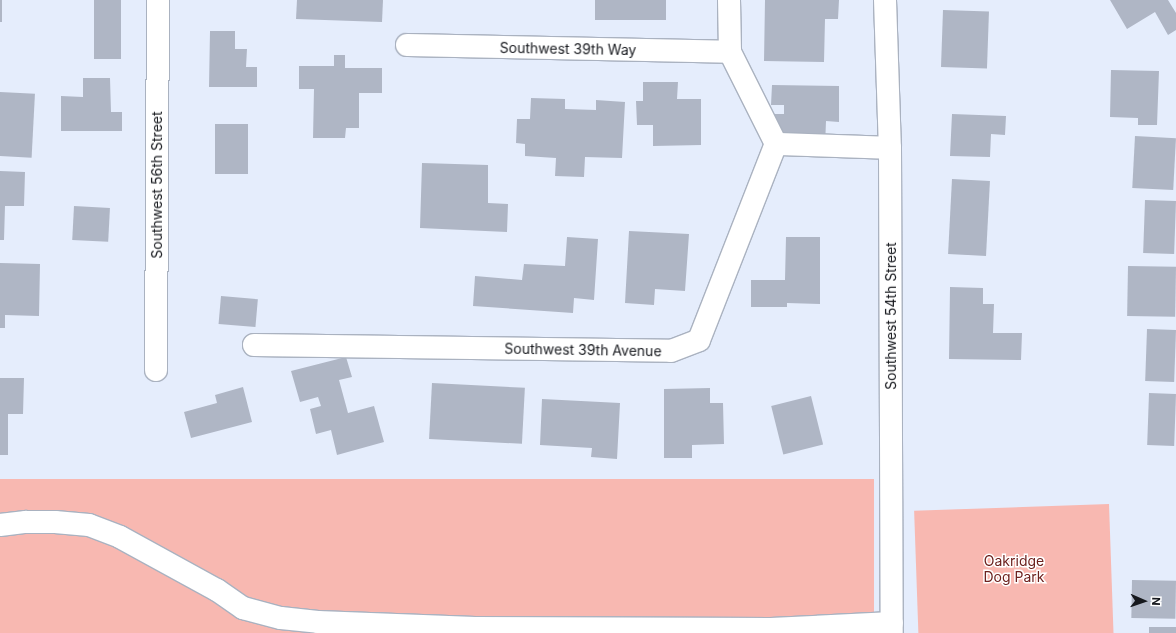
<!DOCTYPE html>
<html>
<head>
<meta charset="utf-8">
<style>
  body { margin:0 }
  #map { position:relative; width:1176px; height:633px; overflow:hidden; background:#e5edfc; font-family:Inter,sans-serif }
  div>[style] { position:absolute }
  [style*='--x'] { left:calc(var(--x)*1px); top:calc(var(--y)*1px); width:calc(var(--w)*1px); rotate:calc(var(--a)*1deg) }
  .green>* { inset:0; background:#f8b8b1; transform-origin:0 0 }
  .building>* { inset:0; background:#afb6c5; transform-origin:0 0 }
  .roads { filter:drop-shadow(1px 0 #aab2c0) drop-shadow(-1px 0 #aab2c0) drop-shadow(0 1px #aab2c0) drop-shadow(0 -1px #aab2c0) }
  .minor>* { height:22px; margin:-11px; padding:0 11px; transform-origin:11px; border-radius:11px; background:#fff }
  span { translate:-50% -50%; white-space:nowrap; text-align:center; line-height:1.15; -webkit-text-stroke:3px #fff; paint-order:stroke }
  .street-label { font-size:14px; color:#16181d }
  .park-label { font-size:14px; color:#6d221f }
  .north { position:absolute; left:1124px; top:581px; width:40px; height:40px; -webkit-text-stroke:3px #fff; paint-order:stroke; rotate:92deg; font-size:11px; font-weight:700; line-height:16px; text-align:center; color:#16181d }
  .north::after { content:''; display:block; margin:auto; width:14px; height:18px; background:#16181d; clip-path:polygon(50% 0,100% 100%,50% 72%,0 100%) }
</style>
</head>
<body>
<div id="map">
  <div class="green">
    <div style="left:0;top:479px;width:874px;height:154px"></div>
    <div style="left:1109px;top:504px;width:129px;height:195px;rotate:88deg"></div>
  </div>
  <div class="building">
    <div style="left:0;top:0;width:2px;height:22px"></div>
    <div style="left:94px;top:0;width:27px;height:59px"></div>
    <div style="clip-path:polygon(297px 0,383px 0,382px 22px,296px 19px)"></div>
    <div style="left:595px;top:0;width:71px;height:20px"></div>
    <div style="clip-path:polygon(765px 0,839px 0,838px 19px,825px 19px,824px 62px,764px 61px)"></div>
    <div style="clip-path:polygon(1110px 0,1168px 0,1176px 13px,1176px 30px,1168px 35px,1155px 12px,1127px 29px)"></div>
    <div style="left:943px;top:10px;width:46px;height:57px;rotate:2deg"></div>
    <div style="clip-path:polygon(210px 31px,235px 31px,235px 49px,247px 49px,246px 67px,257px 67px,257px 87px,209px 87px)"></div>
    <div style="clip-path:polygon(334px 55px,345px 55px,345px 68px,382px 68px,382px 93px,359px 93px,359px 128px,346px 128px,345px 138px,313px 138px,314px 89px,299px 89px,299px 66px,334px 66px)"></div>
    <div style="clip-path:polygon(1111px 70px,1159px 71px,1157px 125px,1138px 125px,1138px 118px,1110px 117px)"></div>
    <div style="clip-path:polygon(83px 78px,110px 78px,111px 112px,122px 112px,122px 131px,61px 131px,61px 96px,83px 97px)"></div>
    <div style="clip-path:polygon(643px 82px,678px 82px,677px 99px,701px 99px,701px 145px,653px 146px,653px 125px,637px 125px,636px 101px,643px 101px)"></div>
    <div style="clip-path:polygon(772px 85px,839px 86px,839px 122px,826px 121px,825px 147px,763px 146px,763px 114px,784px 114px,784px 105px,771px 105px)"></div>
    <div style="left:0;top:92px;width:35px;height:64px;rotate:3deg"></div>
    <div style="clip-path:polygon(531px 98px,565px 99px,565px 109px,596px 110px,596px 100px,625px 102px,622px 158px,585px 157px,584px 177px,555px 176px,556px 158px,525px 156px,525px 144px,516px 143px,517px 119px,530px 119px)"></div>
    <div style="clip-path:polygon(952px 114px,1006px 116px,1005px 135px,991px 134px,990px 157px,950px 156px)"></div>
    <div style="left:215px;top:124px;width:33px;height:50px"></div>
    <div style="left:1135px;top:136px;width:41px;height:52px;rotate:3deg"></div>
    <div style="clip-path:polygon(422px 163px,488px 165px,488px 203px,508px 204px,507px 232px,420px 228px)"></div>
    <div style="clip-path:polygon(0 171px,25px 172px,24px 206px,5px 206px,4px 240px,0 240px)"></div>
    <div style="left:952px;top:179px;width:38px;height:75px;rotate:3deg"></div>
    <div style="left:1145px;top:200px;width:31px;height:53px;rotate:2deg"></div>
    <div style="left:74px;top:206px;width:36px;height:34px;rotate:3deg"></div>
    <div style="clip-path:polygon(629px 231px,689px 234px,685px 291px,655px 289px,654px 305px,625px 303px)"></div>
    <div style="clip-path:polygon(567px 237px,598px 239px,594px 300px,574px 298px,573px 313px,473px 306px,475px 276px,522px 280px,524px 264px,565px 266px)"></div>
    <div style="clip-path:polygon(786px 237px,820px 237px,820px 304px,787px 303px,787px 307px,751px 307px,751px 280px,785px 280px)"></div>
    <div style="clip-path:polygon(0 263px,40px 264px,39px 316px,5px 315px,5px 328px,0 328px)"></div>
    <div style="left:1128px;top:266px;width:48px;height:50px;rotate:1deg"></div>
    <div style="clip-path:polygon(950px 287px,983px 288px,983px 304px,994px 304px,993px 333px,1022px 333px,1021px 360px,949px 359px)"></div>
    <div style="left:221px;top:296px;width:37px;height:28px;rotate:5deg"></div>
    <div style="left:1147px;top:329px;width:29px;height:52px;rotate:2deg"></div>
    <div style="clip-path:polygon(346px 357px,352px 377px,339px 380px,348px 413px,374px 406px,384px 442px,337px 455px,331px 430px,316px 434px,310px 409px,321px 406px,318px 397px,300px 402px,291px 371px)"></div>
    <div style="clip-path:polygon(0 378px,24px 378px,23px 414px,8px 414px,8px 455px,0 455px)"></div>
    <div style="left:432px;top:383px;width:93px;height:56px;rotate:3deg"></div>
    <div style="clip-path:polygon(243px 387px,252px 422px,191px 438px,184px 412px,217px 403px,215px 395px)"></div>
    <div style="clip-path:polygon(710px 388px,710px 403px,723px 403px,724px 444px,692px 445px,692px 458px,664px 458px,664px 389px)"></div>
    <div style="left:1149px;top:393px;width:27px;height:52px;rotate:2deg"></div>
    <div style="left:811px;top:396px;width:50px;height:41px;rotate:76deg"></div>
    <div style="clip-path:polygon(542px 399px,620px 403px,617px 459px,591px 457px,592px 448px,540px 445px)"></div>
    <div style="left:1132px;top:580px;width:44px;height:38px;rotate:1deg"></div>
    <div style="left:1149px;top:627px;width:27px;height:6px"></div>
  </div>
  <div class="roads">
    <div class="minor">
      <div style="--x:729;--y:0;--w:52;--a:88.9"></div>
      <div style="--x:730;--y:52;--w:103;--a:63.4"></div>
      <div style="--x:885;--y:0;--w:148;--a:88.1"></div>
      <div style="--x:890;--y:148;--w:485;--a:89.8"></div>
      <div style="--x:407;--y:45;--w:323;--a:1.2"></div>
      <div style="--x:776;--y:144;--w:114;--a:2"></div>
      <div style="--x:254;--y:345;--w:417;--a:0.8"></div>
      <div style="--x:671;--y:351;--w:30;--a:-21"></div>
      <div style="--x:699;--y:340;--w:211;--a:-68.6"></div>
      <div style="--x:156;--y:370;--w:370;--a:-89.7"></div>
      <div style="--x:0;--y:525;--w:26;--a:-7"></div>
      <div style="--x:26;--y:522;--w:29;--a:0"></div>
      <div style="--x:55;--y:522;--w:34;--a:5"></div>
      <div style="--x:89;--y:525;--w:33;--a:21"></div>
      <div style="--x:120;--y:537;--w:111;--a:28.7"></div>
      <div style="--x:217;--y:590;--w:32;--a:35"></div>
      <div style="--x:243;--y:608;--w:39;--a:15"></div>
      <div style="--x:281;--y:618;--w:37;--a:6"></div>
      <div style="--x:318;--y:622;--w:157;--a:2.2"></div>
      <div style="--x:475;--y:628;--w:296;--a:0.2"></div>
      <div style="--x:771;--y:629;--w:121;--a:-2.8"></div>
    </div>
  </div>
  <div class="street-label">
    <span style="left:568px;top:49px;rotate:1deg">Southwest 39th Way</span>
    <span style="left:157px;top:185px;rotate:-90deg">Southwest 56th Street</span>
    <span style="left:891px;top:316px;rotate:-90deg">Southwest 54th Street</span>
    <span style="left:583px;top:350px;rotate:1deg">Southwest 39th Avenue</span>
  </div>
  <div class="park-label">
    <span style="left:1014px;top:569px">Oakridge<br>Dog Park</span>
  </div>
  <div class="north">N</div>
</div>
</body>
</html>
